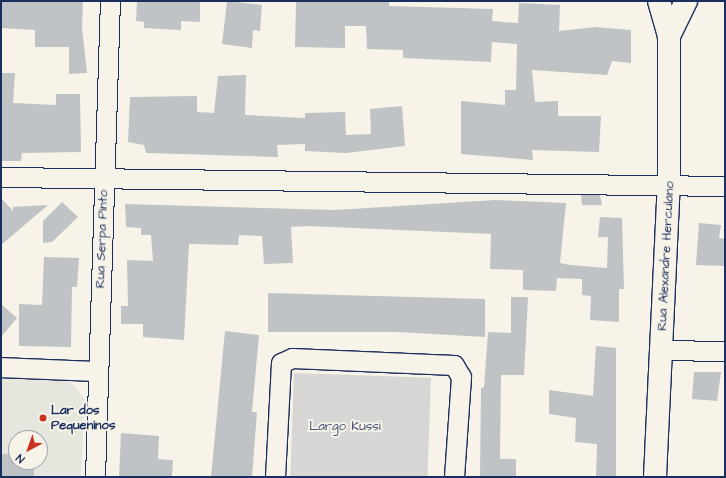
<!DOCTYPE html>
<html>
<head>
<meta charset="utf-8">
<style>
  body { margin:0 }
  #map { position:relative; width:726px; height:478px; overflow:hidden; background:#f7f3e8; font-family:"Architects Daughter",sans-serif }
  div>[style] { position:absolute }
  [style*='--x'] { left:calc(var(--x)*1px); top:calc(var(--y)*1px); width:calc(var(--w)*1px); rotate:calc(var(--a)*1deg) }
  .built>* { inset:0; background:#e6e5de }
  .green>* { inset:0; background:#d7d6d4; transform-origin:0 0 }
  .building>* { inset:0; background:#c0c3c5 }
  .roads { filter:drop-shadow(1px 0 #1b2f5e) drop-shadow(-1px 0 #1b2f5e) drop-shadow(0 1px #1b2f5e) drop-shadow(0 -1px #1b2f5e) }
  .minor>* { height:19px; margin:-9.5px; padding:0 9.5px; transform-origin:9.5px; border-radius:9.5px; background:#f7f3e8 }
  .major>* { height:22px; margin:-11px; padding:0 11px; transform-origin:11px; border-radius:11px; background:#f7f3e8 }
  .dots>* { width:11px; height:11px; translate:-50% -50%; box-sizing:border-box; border:2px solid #f7f3e8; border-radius:50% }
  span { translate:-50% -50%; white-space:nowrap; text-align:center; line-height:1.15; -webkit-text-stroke:4px #f7f3e8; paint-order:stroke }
  .street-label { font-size:13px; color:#1b2f5e }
  .poi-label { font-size:13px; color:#1b2f5e; font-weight:700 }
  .left { translate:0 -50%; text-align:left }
  .park-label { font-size:13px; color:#415076 }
  .frame { position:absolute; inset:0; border:2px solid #1b2f5e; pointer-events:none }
  .north { position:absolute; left:8px; top:430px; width:40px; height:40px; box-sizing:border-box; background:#f7f3e8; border:1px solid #9fa5b1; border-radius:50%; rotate:221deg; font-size:11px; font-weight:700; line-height:16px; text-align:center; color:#1b2f5e }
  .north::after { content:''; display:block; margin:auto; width:14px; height:18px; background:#c8321e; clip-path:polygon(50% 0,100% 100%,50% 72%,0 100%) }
</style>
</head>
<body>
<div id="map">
  <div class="built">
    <div style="clip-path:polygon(evenodd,1px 376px,69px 379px,85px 399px,81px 477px,1px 477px,1px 376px,16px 438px,40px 438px,40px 462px,16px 462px,16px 438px)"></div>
  </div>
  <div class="green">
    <div style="left:294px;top:373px;width:137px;height:104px;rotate:2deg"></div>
  </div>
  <div class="building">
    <div style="clip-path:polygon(1px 1px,83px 1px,82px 28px,87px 73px,69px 74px,69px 47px,35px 47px,35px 30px,1px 28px)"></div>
    <div style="clip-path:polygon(137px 1px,200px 1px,200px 22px,181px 21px,181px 30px,144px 28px,144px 22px,136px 21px)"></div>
    <div style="clip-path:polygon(227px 1px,262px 5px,260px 31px,253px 30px,252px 48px,222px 44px)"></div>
    <div style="clip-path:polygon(296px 1px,389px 1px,389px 6px,493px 9px,492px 21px,518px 23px,519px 3px,560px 5px,559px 31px,595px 27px,631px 30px,631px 63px,612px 61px,607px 75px,532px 70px,535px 102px,558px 101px,558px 116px,601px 116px,599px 152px,532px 150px,533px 160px,461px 154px,461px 101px,505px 105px,505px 90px,516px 90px,517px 44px,492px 42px,491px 62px,403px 58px,403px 50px,367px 49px,366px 26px,345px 26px,345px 48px,295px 47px)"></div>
    <div style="clip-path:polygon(1px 73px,15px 73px,13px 103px,56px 105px,56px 94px,80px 94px,81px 152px,22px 153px,21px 161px,1px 161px)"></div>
    <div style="clip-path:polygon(246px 75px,245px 115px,305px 118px,305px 113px,345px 112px,346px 135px,371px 134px,370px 109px,402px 106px,405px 146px,346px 153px,305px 151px,305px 144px,277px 145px,278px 157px,146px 153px,144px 145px,128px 142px,130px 97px,197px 96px,197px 112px,214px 113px,218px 76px)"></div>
    <div style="clip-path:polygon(581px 195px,600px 195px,602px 205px,582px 205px)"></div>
    <div style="clip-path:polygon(1px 198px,13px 211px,13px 207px,48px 205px,1px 245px)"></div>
    <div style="clip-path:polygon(495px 200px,566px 203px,560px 263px,570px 265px,607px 268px,608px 237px,598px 237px,600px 217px,622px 218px,624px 289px,619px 289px,619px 322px,590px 320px,591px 296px,582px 295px,582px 279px,557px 278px,556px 291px,523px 290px,523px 270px,490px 269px,491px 234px,309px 226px,291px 227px,293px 263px,264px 264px,262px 236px,239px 235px,238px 245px,189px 244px,184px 340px,143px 337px,143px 324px,121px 324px,121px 306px,128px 306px,127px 260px,153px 261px,151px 235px,141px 235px,141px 228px,126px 227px,125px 204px,335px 210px)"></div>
    <div style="clip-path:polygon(62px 202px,78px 217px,52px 242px,43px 243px,43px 221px)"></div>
    <div style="clip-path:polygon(699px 223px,721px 225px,719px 238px,725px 239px,725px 266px,696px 265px)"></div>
    <div style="clip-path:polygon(44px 257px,79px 258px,77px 287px,72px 287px,71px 347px,19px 346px,19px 304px,42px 305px)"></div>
    <div style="clip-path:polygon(268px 293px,485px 299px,485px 337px,398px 332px,268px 332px)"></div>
    <div style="clip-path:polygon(511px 297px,528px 297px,524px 375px,501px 375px,500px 459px,516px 459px,516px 477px,480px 477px,481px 388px,484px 387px,488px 332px,511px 333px)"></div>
    <div style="clip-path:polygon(1px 304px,17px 318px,1px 337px)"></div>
    <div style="clip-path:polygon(225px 331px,259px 335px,252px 412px,257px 412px,252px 477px,211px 477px)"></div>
    <div style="clip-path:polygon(596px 346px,616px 348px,616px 477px,596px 477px,597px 444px,575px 442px,576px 418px,549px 414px,549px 390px,593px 396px)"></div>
    <div style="clip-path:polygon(694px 372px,721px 372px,717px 401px,692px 399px)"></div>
    <div style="clip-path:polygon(121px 433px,159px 436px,158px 459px,173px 460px,172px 477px,119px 477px)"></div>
    <div style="clip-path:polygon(1px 454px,16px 454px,16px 462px,34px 462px,34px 477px,1px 477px)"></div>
  </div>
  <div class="roads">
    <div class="minor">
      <div style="--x:1;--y:177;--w:724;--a:0.71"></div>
      <div style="--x:661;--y:350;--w:64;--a:0.9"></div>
      <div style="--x:1;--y:367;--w:97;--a:2.4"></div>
      <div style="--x:95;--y:477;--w:476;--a:-88.2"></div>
      <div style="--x:275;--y:477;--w:114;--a:-87"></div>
      <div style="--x:281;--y:363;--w:12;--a:-24"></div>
      <div style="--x:292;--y:358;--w:162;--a:2.5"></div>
      <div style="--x:454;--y:365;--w:14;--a:60"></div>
      <div style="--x:461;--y:377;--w:100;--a:94"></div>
    </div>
    <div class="major">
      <div style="--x:669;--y:36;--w:39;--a:-64"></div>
      <div style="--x:655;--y:477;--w:294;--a:-87.3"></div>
      <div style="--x:669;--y:183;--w:147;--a:-90"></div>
      <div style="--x:669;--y:36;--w:36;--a:-106"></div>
    </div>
  </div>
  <div class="dots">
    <div style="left:43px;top:418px;background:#c8321e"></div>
  </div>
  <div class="street-label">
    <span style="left:102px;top:239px;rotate:-88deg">Rua Serpa Pinto</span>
    <span style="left:666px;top:256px;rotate:-87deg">Rua Alexandre Herculano</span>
  </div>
  <div class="poi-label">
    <span class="left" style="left:51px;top:418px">Lar dos<br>Pequeninos</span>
  </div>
  <div class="park-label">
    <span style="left:345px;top:426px">Largo Kussi</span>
  </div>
  <div class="frame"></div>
  <div class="north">N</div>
</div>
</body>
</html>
